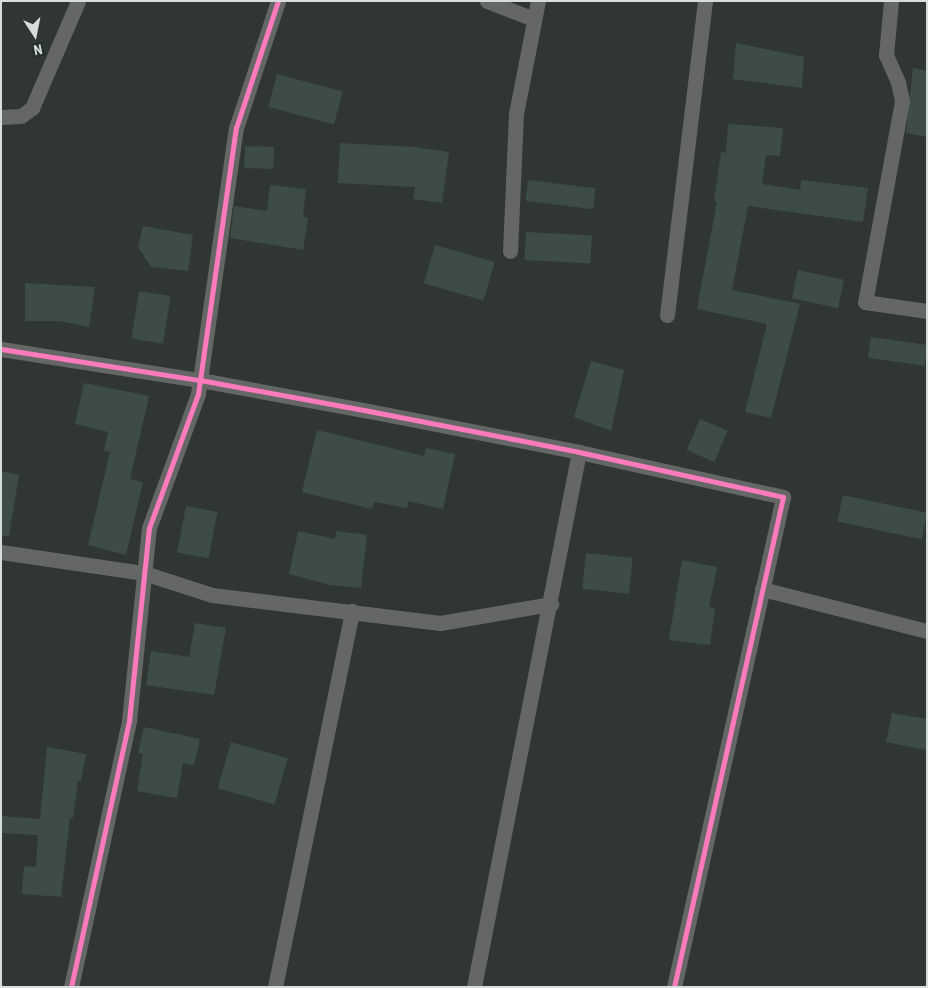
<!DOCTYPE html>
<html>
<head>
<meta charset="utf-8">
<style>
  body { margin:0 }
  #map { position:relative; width:928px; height:988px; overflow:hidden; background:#2f3634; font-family:"Roboto Condensed",sans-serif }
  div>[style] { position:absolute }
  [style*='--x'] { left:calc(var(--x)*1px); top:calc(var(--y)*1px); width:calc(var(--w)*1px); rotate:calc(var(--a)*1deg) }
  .building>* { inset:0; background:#3e4c48; transform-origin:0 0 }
  .street>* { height:15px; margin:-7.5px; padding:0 7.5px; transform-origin:7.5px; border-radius:7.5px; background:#656767 }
  .cycleway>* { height:5px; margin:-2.5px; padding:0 2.5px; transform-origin:2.5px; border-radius:2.5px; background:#fd7abc }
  span { translate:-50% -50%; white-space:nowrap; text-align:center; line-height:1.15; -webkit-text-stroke:4px #222e2b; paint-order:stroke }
  .frame { position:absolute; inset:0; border:2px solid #d6dddb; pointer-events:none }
  .north { position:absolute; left:10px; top:10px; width:50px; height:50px; -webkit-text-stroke:4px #222e2b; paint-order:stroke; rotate:169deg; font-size:14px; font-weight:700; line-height:20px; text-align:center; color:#d6dddb }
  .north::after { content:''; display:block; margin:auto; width:18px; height:22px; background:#d6dddb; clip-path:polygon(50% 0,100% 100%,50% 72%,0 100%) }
</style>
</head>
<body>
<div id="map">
  <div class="building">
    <div style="clip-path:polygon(736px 43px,804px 57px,802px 88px,733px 79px)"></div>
    <div style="clip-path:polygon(913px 68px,927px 71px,927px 137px,906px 133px)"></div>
    <div style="left:277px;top:74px;width:68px;height:34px;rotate:15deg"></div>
    <div style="clip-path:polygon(728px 124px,783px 128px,780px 156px,766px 155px,762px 184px,800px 190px,801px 180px,868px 188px,863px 222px,748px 206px,732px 290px,800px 304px,771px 418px,745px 412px,767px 324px,697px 309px,717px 202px,714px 201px,721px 152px,726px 153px)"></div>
    <div style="clip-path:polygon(340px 143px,414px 147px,449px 152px,442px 203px,413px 199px,415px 187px,338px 183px)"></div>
    <div style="left:245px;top:146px;width:29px;height:22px;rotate:2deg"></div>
    <div style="left:528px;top:180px;width:68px;height:21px;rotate:7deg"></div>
    <div style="clip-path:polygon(270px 185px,306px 189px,303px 217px,308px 218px,303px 250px,230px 238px,234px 206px,267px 211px)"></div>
    <div style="clip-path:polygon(143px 226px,193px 235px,188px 271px,151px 267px,138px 247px)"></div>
    <div style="left:526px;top:232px;width:66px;height:28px;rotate:3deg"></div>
    <div style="left:435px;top:245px;width:62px;height:40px;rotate:16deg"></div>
    <div style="left:798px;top:270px;width:47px;height:29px;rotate:12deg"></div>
    <div style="clip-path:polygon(25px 283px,95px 287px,89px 327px,59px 321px,25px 321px)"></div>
    <div style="left:139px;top:291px;width:32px;height:48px;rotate:9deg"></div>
    <div style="left:871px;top:337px;width:57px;height:21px;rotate:8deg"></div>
    <div style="clip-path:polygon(591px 361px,624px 370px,611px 431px,574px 417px)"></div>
    <div style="clip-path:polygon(84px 383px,149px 396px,130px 479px,143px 482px,126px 555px,88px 545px,110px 452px,104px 451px,108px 432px,75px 424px)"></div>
    <div style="left:700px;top:419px;width:30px;height:34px;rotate:23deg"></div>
    <div style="clip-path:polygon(317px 430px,424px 456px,426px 448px,455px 454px,443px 509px,408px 501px,407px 508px,374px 502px,372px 509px,302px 492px)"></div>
    <div style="clip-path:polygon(1px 471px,19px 475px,9px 536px,1px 536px)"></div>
    <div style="left:843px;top:495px;width:86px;height:27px;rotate:12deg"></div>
    <div style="left:186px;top:506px;width:32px;height:47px;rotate:11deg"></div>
    <div style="clip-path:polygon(298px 531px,335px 539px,336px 531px,367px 535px,361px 588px,330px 585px,289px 574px)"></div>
    <div style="left:586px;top:553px;width:47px;height:36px;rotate:6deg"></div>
    <div style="clip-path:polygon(682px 560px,717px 567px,709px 607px,715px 608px,710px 645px,669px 640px)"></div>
    <div style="clip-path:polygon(195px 623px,226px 628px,214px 695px,146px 685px,151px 651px,189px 657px)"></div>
    <div style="clip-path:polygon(892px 713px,927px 719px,927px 750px,886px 742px)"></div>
    <div style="clip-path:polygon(144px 727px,200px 739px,194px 765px,183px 763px,177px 798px,137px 791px,143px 754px,138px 753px)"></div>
    <div style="left:231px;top:742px;width:59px;height:48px;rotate:16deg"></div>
    <div style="clip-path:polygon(47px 747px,86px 754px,81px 781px,78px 781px,73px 818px,70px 818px,61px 897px,22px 894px,24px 866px,36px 867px,38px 835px,1px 833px,1px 816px,40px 819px)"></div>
  </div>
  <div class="street">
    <div style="--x:487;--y:1;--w:50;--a:21"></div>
    <div style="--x:891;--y:1;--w:54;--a:95.3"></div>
    <div style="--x:886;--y:55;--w:30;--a:66"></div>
    <div style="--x:898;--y:82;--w:19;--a:78"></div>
    <div style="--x:902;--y:101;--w:204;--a:100.4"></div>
    <div style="--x:865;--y:302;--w:63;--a:8.3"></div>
    <div style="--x:1;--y:117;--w:20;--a:-3"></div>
    <div style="--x:21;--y:116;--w:14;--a:-36"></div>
    <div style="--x:32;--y:108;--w:116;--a:-66.7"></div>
    <div style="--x:510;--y:251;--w:137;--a:-87.5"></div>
    <div style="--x:516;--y:114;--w:115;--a:-79"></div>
    <div style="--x:667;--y:315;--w:316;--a:-83.1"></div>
    <div style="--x:1;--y:349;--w:201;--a:8.9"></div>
    <div style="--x:200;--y:380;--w:172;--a:10.4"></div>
    <div style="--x:369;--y:411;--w:214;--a:11"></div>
    <div style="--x:579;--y:452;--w:209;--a:12.4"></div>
    <div style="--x:783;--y:497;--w:502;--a:102.54"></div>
    <div style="--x:1;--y:552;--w:145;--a:8.4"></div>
    <div style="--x:144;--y:573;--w:71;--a:17.9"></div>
    <div style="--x:212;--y:595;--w:230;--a:7"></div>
    <div style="--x:440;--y:623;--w:113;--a:-9.7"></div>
    <div style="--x:762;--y:589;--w:170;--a:14.3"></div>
    <div style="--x:71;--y:987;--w:272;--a:-77.7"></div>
    <div style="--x:129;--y:721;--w:194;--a:-84.1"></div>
    <div style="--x:149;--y:528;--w:143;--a:-69.9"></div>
    <div style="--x:198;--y:394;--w:269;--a:-81.9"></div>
    <div style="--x:236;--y:128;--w:134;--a:-71.7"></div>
    <div style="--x:275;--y:987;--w:384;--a:-78.4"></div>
    <div style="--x:474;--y:987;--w:545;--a:-78.9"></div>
  </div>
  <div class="cycleway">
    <div style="--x:1;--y:349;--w:201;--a:8.9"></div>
    <div style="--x:200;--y:380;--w:172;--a:10.4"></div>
    <div style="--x:369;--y:411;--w:214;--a:11"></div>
    <div style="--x:579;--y:452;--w:209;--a:12.4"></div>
    <div style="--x:783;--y:497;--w:502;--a:102.54"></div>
    <div style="--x:71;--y:987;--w:272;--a:-77.7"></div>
    <div style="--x:129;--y:721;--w:194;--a:-84.1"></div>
    <div style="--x:149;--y:528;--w:143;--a:-69.9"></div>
    <div style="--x:198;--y:394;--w:269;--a:-81.9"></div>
    <div style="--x:236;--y:128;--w:134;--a:-71.7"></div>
  </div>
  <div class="frame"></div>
  <div class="north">N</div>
</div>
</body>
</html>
